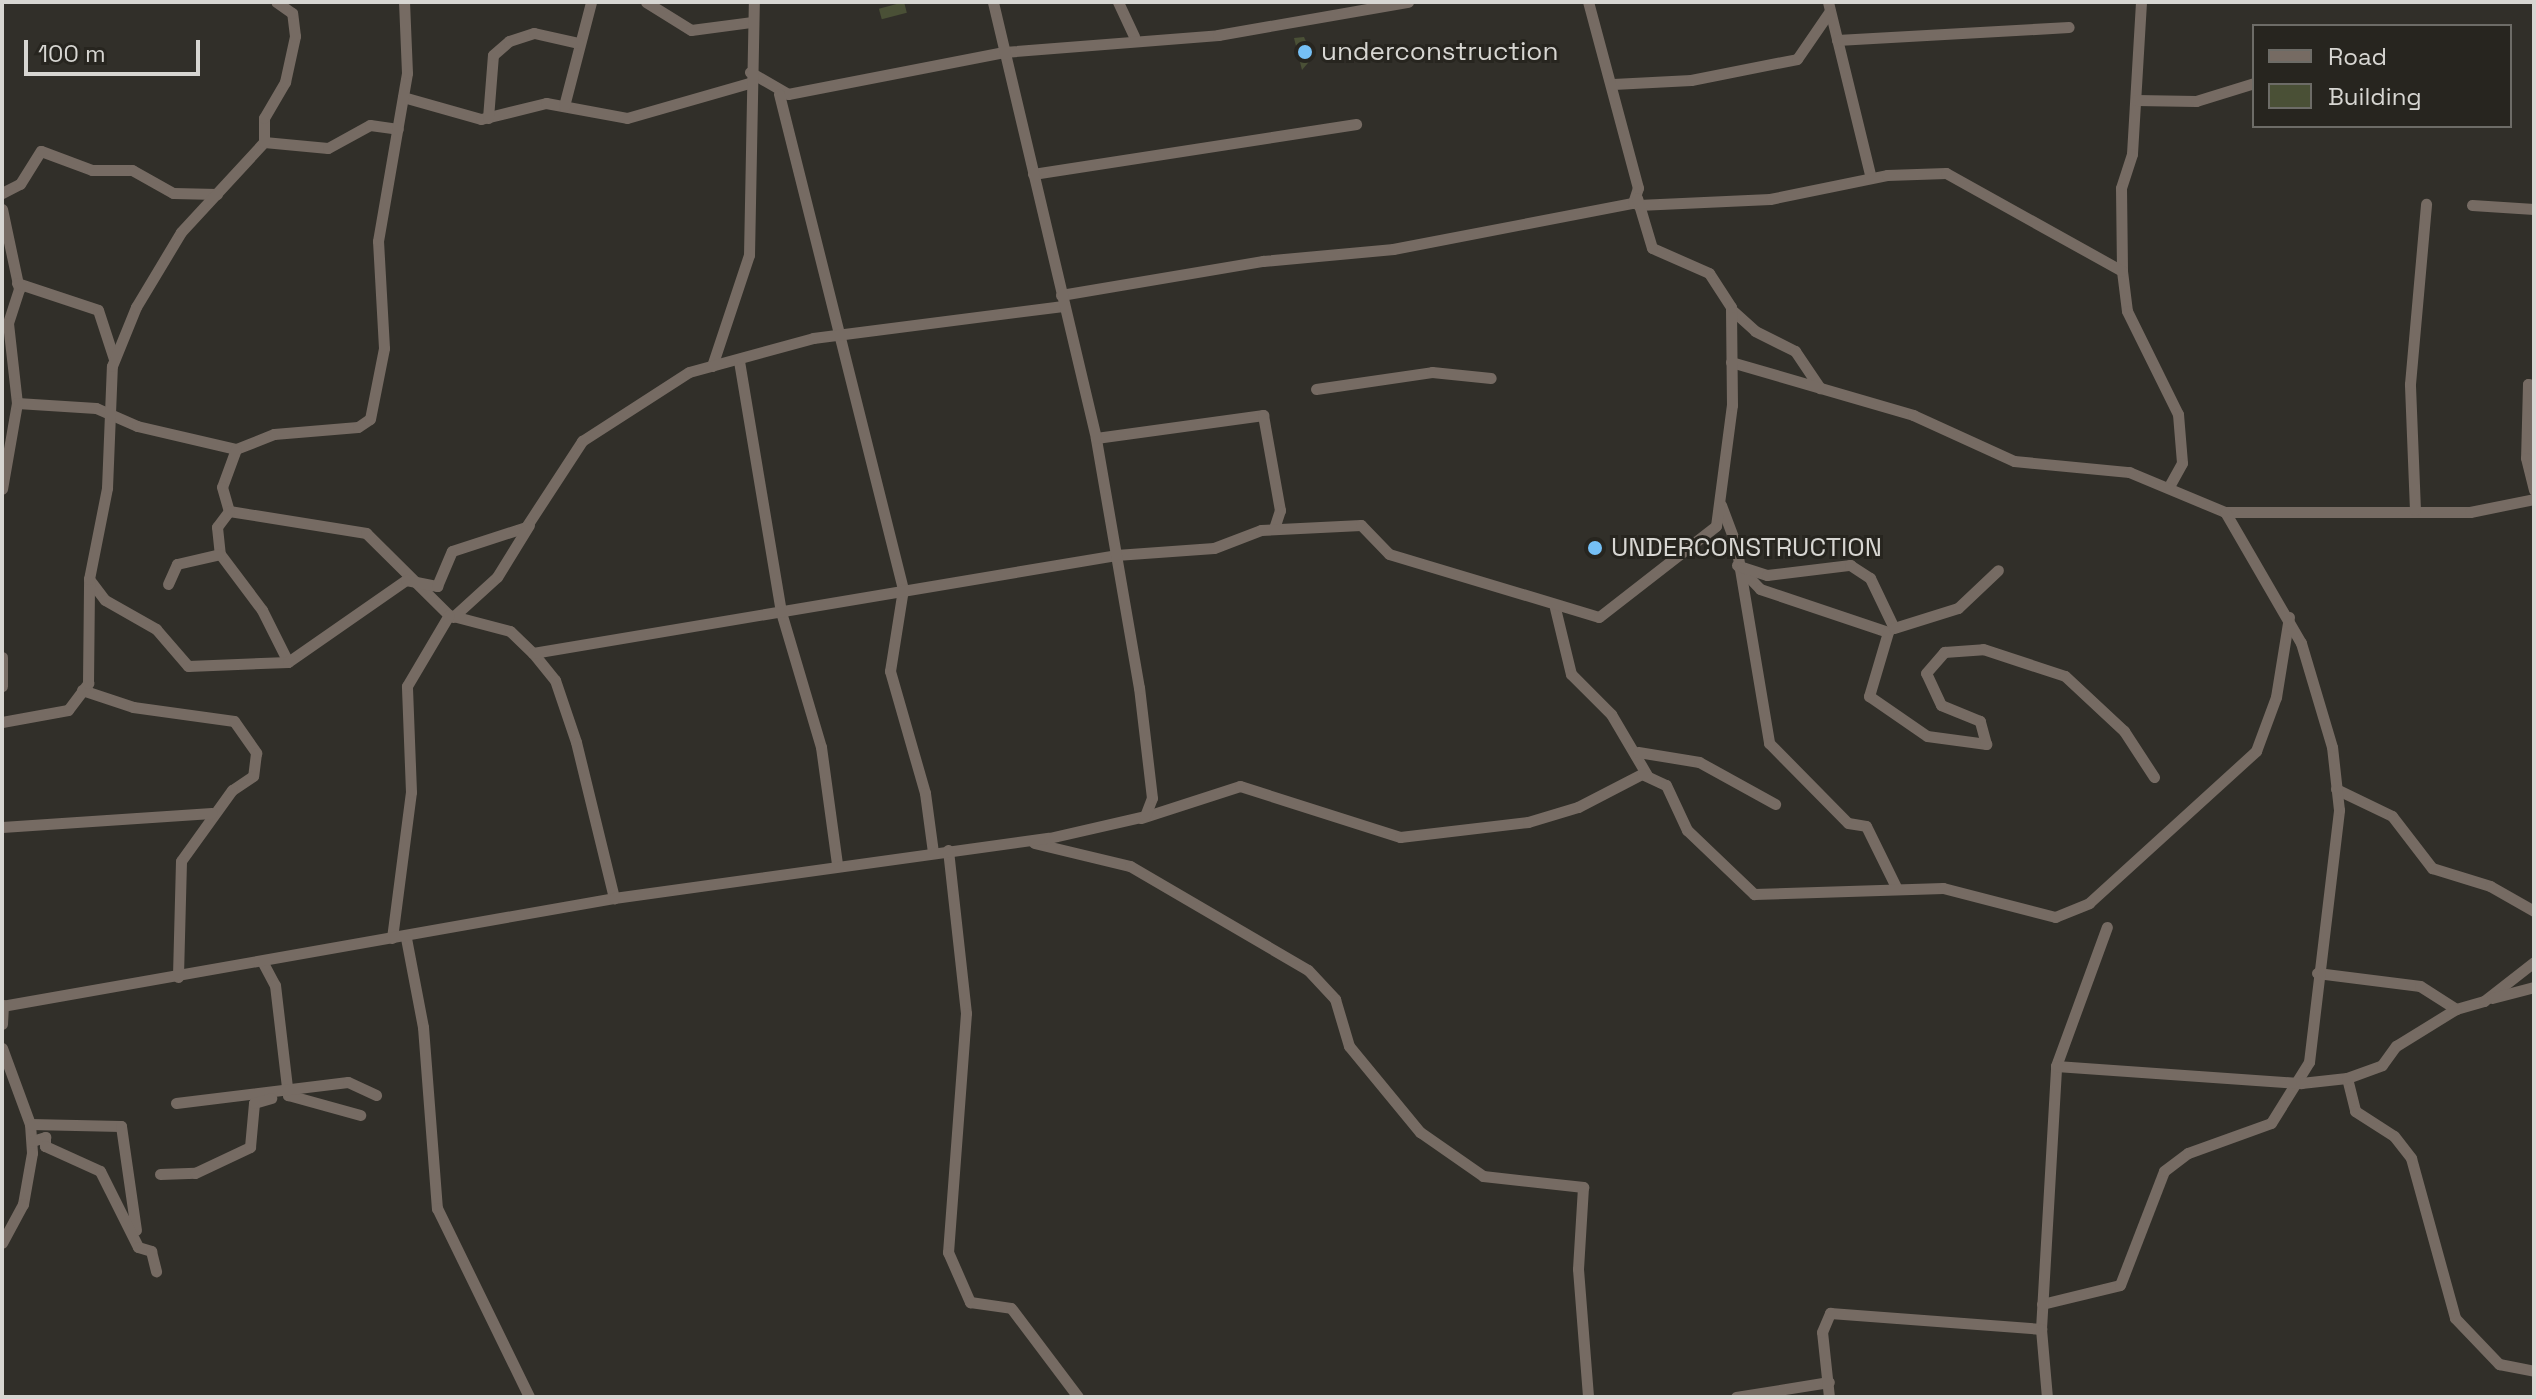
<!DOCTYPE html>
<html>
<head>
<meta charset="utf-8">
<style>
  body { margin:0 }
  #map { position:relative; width:2536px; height:1399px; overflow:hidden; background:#312f29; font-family:"Space Grotesk",sans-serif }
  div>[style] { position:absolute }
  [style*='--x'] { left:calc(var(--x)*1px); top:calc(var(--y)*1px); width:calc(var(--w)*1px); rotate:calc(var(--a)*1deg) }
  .building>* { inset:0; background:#4a5036; transform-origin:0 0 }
  .street>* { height:11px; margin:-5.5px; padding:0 5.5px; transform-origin:5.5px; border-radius:5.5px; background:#766b63 }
  .dots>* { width:22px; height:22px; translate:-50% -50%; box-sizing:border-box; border:4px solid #27251f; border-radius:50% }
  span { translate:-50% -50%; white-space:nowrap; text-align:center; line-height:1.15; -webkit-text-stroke:6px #27251f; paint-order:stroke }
  .poi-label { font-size:26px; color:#d7d6d2 }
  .left { translate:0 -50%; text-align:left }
  .frame { position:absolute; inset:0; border:4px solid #d7d6d2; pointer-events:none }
  .legend { position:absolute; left:2252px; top:24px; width:260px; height:104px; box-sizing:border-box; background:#27251f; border:2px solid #6d6c67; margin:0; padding:10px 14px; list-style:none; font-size:24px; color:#d7d6d2 }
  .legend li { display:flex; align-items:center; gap:16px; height:40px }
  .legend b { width:40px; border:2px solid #6d6c67 }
  .scale { position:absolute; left:24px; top:40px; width:176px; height:36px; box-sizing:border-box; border:4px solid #d7d6d2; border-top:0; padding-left:10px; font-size:24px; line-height:28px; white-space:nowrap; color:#d7d6d2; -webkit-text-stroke:6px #27251f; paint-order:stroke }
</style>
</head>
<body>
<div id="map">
  <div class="building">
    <div style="left:904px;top:2px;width:11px;height:26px;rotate:75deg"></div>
    <div style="clip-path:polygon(1304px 37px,1313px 57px,1302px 70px,1294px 38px)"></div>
  </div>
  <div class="street">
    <div style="--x:646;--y:2;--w:53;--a:31.9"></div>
    <div style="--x:691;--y:30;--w:62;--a:-7.5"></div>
    <div style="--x:1118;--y:2;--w:38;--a:65"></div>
    <div style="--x:1828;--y:2;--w:181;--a:76.3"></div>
    <div style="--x:2141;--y:2;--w:152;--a:93.4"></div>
    <div style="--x:2132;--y:154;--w:36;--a:108"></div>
    <div style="--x:2121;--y:188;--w:83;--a:89.3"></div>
    <div style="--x:2122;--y:271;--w:40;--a:82.9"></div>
    <div style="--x:2127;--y:311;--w:115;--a:63.7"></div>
    <div style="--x:2178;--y:414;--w:49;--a:85.3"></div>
    <div style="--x:2182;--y:463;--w:26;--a:119"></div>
    <div style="--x:1837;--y:40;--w:232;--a:-3.2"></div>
    <div style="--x:750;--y:72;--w:44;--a:30.1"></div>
    <div style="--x:788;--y:94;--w:220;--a:-11"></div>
    <div style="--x:1004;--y:52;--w:215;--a:-4.5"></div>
    <div style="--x:1218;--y:35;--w:193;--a:-9.9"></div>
    <div style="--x:1613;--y:84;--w:78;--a:-2.9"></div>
    <div style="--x:1691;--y:80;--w:108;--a:-11.2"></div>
    <div style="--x:1797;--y:59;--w:58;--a:-55.5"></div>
    <div style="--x:779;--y:94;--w:510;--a:75.94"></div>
    <div style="--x:903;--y:589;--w:83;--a:99"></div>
    <div style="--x:890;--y:671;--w:127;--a:74"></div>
    <div style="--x:925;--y:793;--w:60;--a:82.3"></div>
    <div style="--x:403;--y:97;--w:81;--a:15.8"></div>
    <div style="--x:481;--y:119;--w:67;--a:-13.8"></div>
    <div style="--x:546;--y:103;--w:82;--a:10.5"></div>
    <div style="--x:627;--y:118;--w:127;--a:-16"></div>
    <div style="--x:2136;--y:100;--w:60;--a:1"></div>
    <div style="--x:2196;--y:101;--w:61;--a:-17.2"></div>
    <div style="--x:564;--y:106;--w:107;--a:-75.4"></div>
    <div style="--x:488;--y:118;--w:63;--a:-85.5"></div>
    <div style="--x:493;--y:55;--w:21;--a:-41"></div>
    <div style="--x:509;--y:41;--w:26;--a:-18"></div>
    <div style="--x:534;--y:33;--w:45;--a:12.8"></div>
    <div style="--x:264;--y:142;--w:64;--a:5.4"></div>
    <div style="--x:328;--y:148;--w:48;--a:-28.7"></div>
    <div style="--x:370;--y:125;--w:28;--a:8"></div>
    <div style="--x:1033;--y:174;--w:327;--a:-8.8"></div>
    <div style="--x:2;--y:193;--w:20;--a:-27"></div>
    <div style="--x:20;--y:184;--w:39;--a:-58"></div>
    <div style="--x:41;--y:151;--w:54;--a:20.4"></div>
    <div style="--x:92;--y:170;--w:40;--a:0"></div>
    <div style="--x:132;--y:170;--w:47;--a:29.3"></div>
    <div style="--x:173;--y:193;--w:44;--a:1.3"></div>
    <div style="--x:1638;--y:205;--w:132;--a:-2.6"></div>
    <div style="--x:1770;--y:199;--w:119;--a:-11.6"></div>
    <div style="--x:1887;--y:175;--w:59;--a:-1.9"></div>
    <div style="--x:1946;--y:173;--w:201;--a:29.1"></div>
    <div style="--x:2472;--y:205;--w:62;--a:3.7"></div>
    <div style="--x:2;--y:209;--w:82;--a:78"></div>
    <div style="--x:19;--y:289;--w:36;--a:108"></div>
    <div style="--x:8;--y:323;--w:81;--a:83.6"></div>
    <div style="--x:17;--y:403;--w:87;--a:99.9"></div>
    <div style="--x:17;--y:283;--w:85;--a:18.4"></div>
    <div style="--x:98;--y:310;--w:52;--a:71.9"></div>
    <div style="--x:1061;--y:295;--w:205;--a:-9.6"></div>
    <div style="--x:1263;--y:261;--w:131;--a:-5.3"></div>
    <div style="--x:1393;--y:249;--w:244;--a:-10.9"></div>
    <div style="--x:1633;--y:203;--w:16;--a:-72"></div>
    <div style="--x:1638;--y:188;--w:193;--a:-105"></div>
    <div style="--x:1732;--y:310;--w:31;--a:42"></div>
    <div style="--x:1755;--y:331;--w:45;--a:26.6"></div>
    <div style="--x:1795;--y:351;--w:45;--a:56"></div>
    <div style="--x:739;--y:361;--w:254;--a:80.5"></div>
    <div style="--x:781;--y:612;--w:141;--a:73.5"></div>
    <div style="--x:821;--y:747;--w:118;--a:82.2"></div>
    <div style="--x:1731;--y:362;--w:190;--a:16.2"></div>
    <div style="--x:1913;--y:415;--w:111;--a:24.5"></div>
    <div style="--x:2014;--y:461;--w:116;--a:5.5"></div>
    <div style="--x:2129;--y:472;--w:104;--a:22.6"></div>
    <div style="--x:2225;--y:512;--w:245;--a:0"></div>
    <div style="--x:2470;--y:512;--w:65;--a:-11.5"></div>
    <div style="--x:712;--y:366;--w:117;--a:-71.6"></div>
    <div style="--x:749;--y:255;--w:253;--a:-88.9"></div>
    <div style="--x:2534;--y:385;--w:6;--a:-171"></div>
    <div style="--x:2528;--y:384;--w:74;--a:91.5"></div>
    <div style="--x:2526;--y:458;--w:33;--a:76"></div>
    <div style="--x:1316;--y:389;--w:117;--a:-8.3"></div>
    <div style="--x:1432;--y:372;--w:59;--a:5.8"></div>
    <div style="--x:17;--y:403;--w:79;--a:3.6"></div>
    <div style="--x:96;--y:408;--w:45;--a:23.7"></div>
    <div style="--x:137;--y:426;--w:102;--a:13.1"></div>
    <div style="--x:236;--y:449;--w:41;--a:-21.5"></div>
    <div style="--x:274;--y:434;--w:84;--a:-4.8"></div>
    <div style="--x:358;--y:427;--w:14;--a:-34"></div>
    <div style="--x:370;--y:419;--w:72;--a:-78.8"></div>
    <div style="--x:384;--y:348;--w:107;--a:-93.2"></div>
    <div style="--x:378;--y:241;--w:170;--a:-80.2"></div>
    <div style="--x:407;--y:73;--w:71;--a:-92.4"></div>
    <div style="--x:1096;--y:438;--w:169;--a:-7.8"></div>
    <div style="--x:1263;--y:415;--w:97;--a:79.9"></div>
    <div style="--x:1280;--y:510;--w:20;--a:108"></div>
    <div style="--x:236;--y:449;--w:40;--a:110.2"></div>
    <div style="--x:222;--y:487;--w:25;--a:74"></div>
    <div style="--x:229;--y:511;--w:139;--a:9.1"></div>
    <div style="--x:366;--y:533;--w:117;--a:44.7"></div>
    <div style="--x:449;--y:615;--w:63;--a:14.7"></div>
    <div style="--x:510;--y:631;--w:32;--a:44"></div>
    <div style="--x:533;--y:653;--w:35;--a:51"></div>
    <div style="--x:555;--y:680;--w:65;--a:71.3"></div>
    <div style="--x:576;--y:742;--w:161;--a:76.3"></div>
    <div style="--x:1721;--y:505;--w:43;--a:69.4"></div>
    <div style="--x:1736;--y:545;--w:201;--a:80.5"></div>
    <div style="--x:1769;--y:743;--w:112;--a:45.4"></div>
    <div style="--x:1848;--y:823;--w:18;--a:9"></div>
    <div style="--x:1866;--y:826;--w:70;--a:63.8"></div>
    <div style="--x:2415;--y:510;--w:126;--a:-92.3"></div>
    <div style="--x:2410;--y:384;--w:181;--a:-84.9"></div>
    <div style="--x:229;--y:511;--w:20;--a:127"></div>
    <div style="--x:217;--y:527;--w:27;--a:84"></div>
    <div style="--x:220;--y:554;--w:70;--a:53.1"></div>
    <div style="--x:262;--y:610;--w:58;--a:63.4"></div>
    <div style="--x:1737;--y:565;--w:33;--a:46"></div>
    <div style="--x:1760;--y:589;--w:135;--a:18.6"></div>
    <div style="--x:1888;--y:632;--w:67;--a:106.5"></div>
    <div style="--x:1869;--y:696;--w:70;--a:34.6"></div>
    <div style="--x:1927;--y:736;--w:60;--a:7.7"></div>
    <div style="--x:1986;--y:744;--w:24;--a:-105"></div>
    <div style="--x:1980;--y:721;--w:42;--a:-157.7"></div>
    <div style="--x:1941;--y:705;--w:35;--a:-115"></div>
    <div style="--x:1926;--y:673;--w:28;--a:-49"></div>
    <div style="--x:1944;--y:652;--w:39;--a:-4"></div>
    <div style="--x:1983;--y:649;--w:86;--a:18.2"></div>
    <div style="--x:2065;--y:676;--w:81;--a:43"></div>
    <div style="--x:2124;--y:731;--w:55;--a:56.9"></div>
    <div style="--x:1742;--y:567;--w:26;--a:18"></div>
    <div style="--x:1767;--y:575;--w:84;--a:-6.9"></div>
    <div style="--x:1850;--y:565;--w:24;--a:33"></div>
    <div style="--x:1870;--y:578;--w:55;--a:64.4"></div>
    <div style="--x:1894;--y:628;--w:67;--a:-17.4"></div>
    <div style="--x:1958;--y:608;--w:55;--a:-43.5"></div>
    <div style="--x:89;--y:579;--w:26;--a:53"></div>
    <div style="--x:105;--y:600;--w:59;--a:29.6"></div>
    <div style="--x:156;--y:629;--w:49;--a:49.1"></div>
    <div style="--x:188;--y:666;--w:100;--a:-2.3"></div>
    <div style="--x:288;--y:662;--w:144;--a:-34.8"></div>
    <div style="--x:406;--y:580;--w:32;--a:11"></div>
    <div style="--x:437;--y:586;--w:38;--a:-67"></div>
    <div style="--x:452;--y:551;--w:78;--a:-18"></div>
    <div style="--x:526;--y:527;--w:103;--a:-56.9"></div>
    <div style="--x:582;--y:441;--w:127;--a:-32.8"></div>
    <div style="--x:689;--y:372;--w:129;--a:-15.3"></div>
    <div style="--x:813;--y:338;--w:252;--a:-7.3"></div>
    <div style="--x:168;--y:584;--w:22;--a:-66"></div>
    <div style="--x:177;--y:564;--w:44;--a:-13.1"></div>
    <div style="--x:1555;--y:608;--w:68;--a:76.4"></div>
    <div style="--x:1571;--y:674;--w:57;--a:45"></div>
    <div style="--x:1611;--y:714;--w:71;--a:59.5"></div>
    <div style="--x:453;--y:617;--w:59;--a:-42.3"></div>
    <div style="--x:497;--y:577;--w:61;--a:-58.4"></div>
    <div style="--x:533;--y:653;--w:591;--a:-9.54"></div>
    <div style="--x:1116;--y:555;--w:98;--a:-4.1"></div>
    <div style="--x:1214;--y:548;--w:50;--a:-21"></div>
    <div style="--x:1261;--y:530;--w:100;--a:-2.9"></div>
    <div style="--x:1361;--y:525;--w:40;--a:46"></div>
    <div style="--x:1389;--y:554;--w:219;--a:16.7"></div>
    <div style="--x:1599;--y:617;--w:148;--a:-37.9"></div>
    <div style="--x:1716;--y:526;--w:122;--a:-82.5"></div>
    <div style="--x:1732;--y:405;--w:98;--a:-90.6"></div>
    <div style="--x:1731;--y:307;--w:40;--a:-122.9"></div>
    <div style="--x:1709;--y:273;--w:62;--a:-156.3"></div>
    <div style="--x:1652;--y:248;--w:52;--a:-106.7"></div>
    <div style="--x:2;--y:657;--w:29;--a:90"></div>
    <div style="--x:82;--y:690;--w:54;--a:18.4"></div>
    <div style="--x:133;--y:707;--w:102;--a:7.9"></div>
    <div style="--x:234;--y:721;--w:39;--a:55"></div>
    <div style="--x:256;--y:753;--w:23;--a:97"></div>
    <div style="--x:253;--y:776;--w:25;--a:146"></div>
    <div style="--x:232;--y:790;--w:87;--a:125.7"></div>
    <div style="--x:181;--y:861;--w:116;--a:91.5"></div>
    <div style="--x:2;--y:722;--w:67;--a:-10.3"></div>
    <div style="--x:68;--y:710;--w:34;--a:-53"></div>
    <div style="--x:88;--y:683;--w:104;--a:-89.4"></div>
    <div style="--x:89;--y:579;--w:93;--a:-78.8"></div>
    <div style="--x:107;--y:488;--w:122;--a:-87.7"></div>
    <div style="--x:112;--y:366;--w:64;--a:-67.9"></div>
    <div style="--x:136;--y:307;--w:87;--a:-59"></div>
    <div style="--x:181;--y:232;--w:122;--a:-47.3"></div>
    <div style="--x:264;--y:142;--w:24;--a:-90"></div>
    <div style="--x:264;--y:118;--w:42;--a:-59.7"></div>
    <div style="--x:285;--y:82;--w:47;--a:-77.7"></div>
    <div style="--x:295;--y:36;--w:23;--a:-97"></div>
    <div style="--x:292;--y:13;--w:19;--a:-145"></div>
    <div style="--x:1638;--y:752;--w:62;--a:9.3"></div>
    <div style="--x:1699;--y:762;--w:87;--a:28.9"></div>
    <div style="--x:2336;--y:789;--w:62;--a:25.7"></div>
    <div style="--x:2392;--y:816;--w:66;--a:52.4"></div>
    <div style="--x:2432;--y:868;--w:61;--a:17.2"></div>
    <div style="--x:2490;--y:886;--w:51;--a:29.6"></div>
    <div style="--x:1141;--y:818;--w:104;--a:-17.9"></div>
    <div style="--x:1240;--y:786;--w:168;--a:17.7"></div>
    <div style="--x:1400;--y:837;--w:129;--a:-6.7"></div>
    <div style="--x:1528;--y:822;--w:52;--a:-16.7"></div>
    <div style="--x:1578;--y:807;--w:72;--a:-27.3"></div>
    <div style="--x:1642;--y:774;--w:26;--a:25"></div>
    <div style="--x:1666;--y:785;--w:50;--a:65"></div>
    <div style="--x:1687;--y:830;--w:93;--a:43.7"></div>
    <div style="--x:1754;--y:894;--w:189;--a:-1.8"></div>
    <div style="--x:1943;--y:888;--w:116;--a:14.5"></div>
    <div style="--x:2055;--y:917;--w:37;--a:-22"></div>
    <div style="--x:2089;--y:903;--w:226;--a:-42.3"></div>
    <div style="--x:2256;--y:751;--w:58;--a:-69.7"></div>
    <div style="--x:2276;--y:697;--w:81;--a:-80.8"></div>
    <div style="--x:2;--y:827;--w:210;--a:-3.8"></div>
    <div style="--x:1034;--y:843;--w:99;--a:13.5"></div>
    <div style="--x:1130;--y:866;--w:206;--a:30.3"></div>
    <div style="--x:1308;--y:970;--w:40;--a:47"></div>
    <div style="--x:1335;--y:999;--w:49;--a:73.4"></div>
    <div style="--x:1349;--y:1046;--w:112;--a:50.5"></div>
    <div style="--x:1420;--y:1132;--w:77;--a:34.9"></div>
    <div style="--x:1483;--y:1176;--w:101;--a:6.3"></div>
    <div style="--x:1583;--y:1187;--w:82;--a:93.5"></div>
    <div style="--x:1578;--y:1269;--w:128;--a:85.5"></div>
    <div style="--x:948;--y:850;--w:164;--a:83.7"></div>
    <div style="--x:966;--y:1013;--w:240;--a:94.3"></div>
    <div style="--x:948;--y:1252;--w:55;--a:66.3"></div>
    <div style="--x:970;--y:1302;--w:41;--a:8.3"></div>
    <div style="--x:1011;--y:1308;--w:111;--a:53"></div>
    <div style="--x:392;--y:938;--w:147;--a:-82.6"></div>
    <div style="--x:411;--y:792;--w:106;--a:-92.2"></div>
    <div style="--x:407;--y:686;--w:82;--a:-59.4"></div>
    <div style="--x:406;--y:938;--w:91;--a:79.2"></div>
    <div style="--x:423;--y:1027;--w:182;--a:85.6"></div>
    <div style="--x:437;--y:1208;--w:210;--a:64"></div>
    <div style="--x:262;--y:961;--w:27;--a:62"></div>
    <div style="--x:275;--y:985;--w:111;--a:83.3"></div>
    <div style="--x:288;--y:1095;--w:75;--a:15.5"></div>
    <div style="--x:2317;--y:973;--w:104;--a:7.2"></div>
    <div style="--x:2420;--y:986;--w:43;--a:32.6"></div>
    <div style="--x:2456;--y:1009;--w:29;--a:-16"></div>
    <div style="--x:2484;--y:1001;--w:63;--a:-38"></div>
    <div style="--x:2492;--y:998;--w:43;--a:-14.7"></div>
    <div style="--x:2;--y:1006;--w:621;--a:-10.01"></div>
    <div style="--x:614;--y:898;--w:439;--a:-7.9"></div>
    <div style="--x:1049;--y:838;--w:98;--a:-12.9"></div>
    <div style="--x:1145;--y:816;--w:19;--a:-69"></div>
    <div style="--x:1152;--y:798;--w:111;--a:-96.7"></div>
    <div style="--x:1139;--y:688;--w:254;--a:-99.8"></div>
    <div style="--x:1096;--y:438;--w:448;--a:-103.3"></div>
    <div style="--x:2;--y:1024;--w:19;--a:-87"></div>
    <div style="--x:2;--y:1048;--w:81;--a:69.8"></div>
    <div style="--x:30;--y:1124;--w:29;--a:86"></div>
    <div style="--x:32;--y:1153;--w:52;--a:100"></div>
    <div style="--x:23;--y:1204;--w:44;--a:118.3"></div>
    <div style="--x:2056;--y:1066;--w:148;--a:-69.9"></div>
    <div style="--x:2347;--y:1078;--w:34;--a:76"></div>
    <div style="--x:2355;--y:1111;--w:46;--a:32.7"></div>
    <div style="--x:2394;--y:1136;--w:28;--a:52"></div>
    <div style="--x:2411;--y:1158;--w:166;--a:74.6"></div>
    <div style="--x:2455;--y:1318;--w:64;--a:46.3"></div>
    <div style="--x:2499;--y:1364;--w:36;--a:11"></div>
    <div style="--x:176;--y:1103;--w:173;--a:-7"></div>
    <div style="--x:348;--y:1082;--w:31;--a:25"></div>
    <div style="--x:30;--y:1124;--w:91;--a:1.3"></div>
    <div style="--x:121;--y:1126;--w:105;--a:81.8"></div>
    <div style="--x:32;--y:1141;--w:14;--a:-17"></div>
    <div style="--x:45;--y:1137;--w:9;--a:90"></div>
    <div style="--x:45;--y:1146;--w:60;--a:24.4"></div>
    <div style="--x:100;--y:1171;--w:85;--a:63.4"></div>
    <div style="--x:138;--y:1247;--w:14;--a:17"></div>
    <div style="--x:151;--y:1251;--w:21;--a:76"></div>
    <div style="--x:160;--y:1174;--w:35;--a:-2"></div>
    <div style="--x:195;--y:1173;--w:61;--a:-25.3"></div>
    <div style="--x:250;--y:1147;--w:44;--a:-84.8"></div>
    <div style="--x:254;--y:1103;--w:18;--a:-16"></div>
    <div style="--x:2042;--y:1304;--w:80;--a:-13.7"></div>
    <div style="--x:2120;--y:1285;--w:122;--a:-68.9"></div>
    <div style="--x:2164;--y:1171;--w:30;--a:-37"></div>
    <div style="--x:2188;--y:1153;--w:88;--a:-19.9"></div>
    <div style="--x:2271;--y:1123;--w:72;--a:-58.1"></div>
    <div style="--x:2309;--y:1062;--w:254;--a:-83.2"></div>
    <div style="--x:2339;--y:810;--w:63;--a:-96.3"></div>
    <div style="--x:2332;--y:747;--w:109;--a:-106.6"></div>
    <div style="--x:2301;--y:643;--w:151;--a:-120.1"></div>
    <div style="--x:2041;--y:1329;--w:263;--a:-86.7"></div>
    <div style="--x:2056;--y:1066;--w:246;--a:4"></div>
    <div style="--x:2301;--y:1083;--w:46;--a:-6.2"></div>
    <div style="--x:2347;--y:1078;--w:37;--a:-20"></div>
    <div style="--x:2382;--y:1065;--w:24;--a:-54"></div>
    <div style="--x:2396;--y:1046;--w:70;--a:-31.7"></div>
    <div style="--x:1736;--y:1397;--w:94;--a:-9.2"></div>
    <div style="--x:1829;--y:1397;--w:65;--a:-96.1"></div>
    <div style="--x:1822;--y:1332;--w:21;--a:-67"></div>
    <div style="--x:1830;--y:1313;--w:212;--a:4.3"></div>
    <div style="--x:2041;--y:1329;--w:68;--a:85"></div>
  </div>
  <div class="dots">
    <div style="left:1305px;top:52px;background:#75c0f6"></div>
    <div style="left:1595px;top:548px;background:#75c0f6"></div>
  </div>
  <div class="poi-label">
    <span class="left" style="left:1321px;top:52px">underconstruction</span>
    <span class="left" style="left:1611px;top:548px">UNDERCONSTRUCTION</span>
  </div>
  <div class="frame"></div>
  <ul class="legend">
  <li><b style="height:10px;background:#766b63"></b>Road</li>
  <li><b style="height:22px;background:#4a5036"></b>Building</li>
  </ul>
  <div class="scale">100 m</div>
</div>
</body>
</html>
